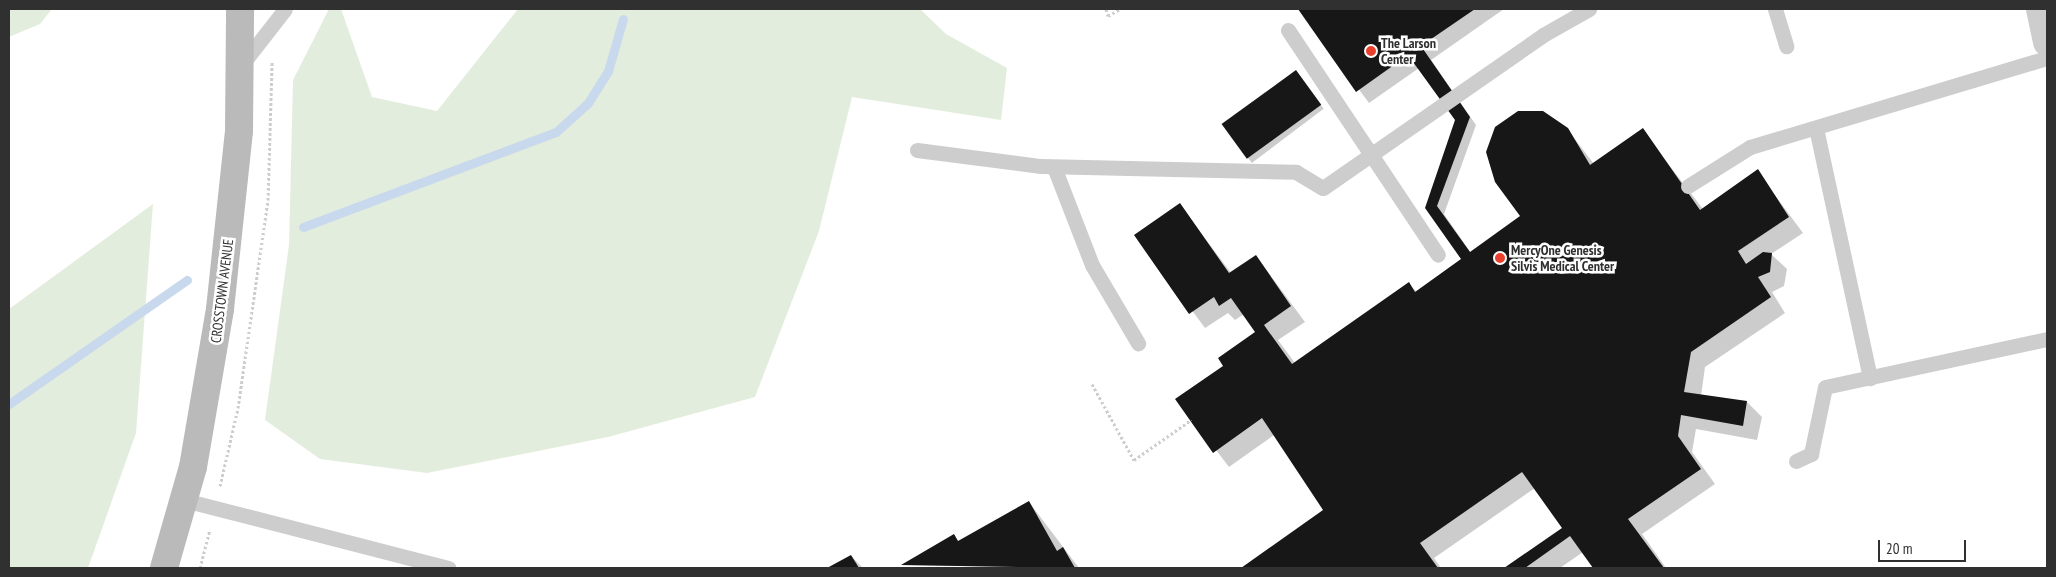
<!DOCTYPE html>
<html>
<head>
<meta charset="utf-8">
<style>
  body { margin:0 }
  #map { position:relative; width:2056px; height:577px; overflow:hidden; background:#fff; font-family:"PT Sans Narrow",sans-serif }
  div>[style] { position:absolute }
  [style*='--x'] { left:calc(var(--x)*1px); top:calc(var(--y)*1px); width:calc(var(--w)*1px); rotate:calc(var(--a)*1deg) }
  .green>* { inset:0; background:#e3eddd }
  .shadow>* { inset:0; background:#0003; transform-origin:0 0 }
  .stream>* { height:9px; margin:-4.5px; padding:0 4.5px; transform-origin:4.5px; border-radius:4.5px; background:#c9d9ed }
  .building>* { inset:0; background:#171717; transform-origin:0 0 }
  .path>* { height:3px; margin-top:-1.5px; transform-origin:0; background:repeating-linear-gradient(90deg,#cdcdcd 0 2.5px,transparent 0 5px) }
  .lane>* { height:15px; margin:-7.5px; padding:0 7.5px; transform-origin:7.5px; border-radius:7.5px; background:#cdcdcd }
  .street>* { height:28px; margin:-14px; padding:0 14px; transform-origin:14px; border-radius:14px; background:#cdcdcd }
  .secondary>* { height:28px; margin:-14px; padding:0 14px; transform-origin:14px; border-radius:14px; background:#bababa }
  .dots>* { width:14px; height:14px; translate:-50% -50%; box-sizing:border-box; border:2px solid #fff; border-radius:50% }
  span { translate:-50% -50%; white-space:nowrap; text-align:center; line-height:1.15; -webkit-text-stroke:5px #fff; paint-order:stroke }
  .poi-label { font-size:14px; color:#303030; font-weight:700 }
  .left { translate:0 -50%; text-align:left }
  .street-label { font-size:14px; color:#303030 }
  .frame { position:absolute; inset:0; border:10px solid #303030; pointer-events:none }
  .scale { position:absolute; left:1878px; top:540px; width:88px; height:22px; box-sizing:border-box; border:2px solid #303030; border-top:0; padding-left:6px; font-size:15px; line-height:18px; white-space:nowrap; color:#303030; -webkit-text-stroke:4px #fff; paint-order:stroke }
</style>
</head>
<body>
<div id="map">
  <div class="green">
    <div style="clip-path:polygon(9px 9px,52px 9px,40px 24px,9px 37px)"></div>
    <div style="clip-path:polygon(329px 9px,341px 9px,372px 97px,437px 111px,518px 9px,920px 9px,946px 34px,1007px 68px,1001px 120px,852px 97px,819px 231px,755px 397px,608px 437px,427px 473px,320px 459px,265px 420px,289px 245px,293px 80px)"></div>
    <div style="clip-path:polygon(153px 204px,136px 433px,88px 568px,9px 568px,9px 309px)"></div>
  </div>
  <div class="shadow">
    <div style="clip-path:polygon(1299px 9px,1504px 9px,1431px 60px,1476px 125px,1444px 214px,1471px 253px,1521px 217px,1567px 129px,1594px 164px,1642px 130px,1703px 209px,1757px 171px,1803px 233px,1771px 254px,1787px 269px,1784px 286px,1772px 292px,1785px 313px,1705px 367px,1701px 396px,1747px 402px,1762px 417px,1757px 440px,1696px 429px,1692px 452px,1715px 484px,1642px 534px,1666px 568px,1594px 568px,1583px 552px,1560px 568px,1506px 568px,1563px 528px,1535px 488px,1434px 558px,1441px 568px,1243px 568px,1325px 510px,1274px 435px,1229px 467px,1177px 399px,1225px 366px,1256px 332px,1244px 314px,1235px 320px,1228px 313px,1205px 328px,1136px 235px,1180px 205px,1231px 273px,1256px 256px,1305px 322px,1278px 340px,1295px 363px,1409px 284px,1417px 292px,1463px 259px,1426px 208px,1456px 119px,1419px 68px,1369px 103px)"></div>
    <div style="left:1296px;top:72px;width:46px;height:90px;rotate:53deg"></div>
    <div style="clip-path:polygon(1029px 502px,1079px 568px,902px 565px,954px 536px,959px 542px)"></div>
    <div style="clip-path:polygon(851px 556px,863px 568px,830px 568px)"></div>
  </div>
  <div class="stream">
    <div style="--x:303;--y:227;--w:270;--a:-20.6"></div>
    <div style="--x:556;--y:132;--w:43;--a:-42.2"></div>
    <div style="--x:588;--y:103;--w:38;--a:-58"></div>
    <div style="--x:608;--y:71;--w:54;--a:-73.9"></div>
    <div style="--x:9;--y:404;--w:217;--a:-34.9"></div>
  </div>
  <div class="building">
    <div style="clip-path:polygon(1298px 9px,1475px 9px,1421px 46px,1470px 117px,1437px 206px,1470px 252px,1520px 216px,1495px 182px,1486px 152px,1495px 127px,1518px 111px,1543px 111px,1568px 128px,1590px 165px,1643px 128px,1700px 210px,1758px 169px,1789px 217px,1738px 251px,1746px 264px,1763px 252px,1772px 253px,1770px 272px,1758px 277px,1771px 297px,1691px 352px,1684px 392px,1747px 401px,1743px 426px,1681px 415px,1678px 436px,1701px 469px,1628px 519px,1664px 568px,1593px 568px,1570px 536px,1525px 568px,1504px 568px,1562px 528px,1522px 472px,1420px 543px,1438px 568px,1241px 568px,1323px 510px,1262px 418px,1213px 453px,1175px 399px,1223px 366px,1218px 358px,1255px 332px,1231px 298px,1219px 306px,1214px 297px,1189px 314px,1134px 235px,1180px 203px,1229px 273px,1256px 255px,1291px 306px,1264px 325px,1292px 364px,1409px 282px,1415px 292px,1461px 259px,1425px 208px,1455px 120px,1408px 55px,1356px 92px)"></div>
    <div style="left:1296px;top:70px;width:43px;height:92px;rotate:54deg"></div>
    <div style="clip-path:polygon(1029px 501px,1057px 551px,1063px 547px,1075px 568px,901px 565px,954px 534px,958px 541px)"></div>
    <div style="clip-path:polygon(851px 555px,859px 568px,827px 568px)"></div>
  </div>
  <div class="path">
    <div style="--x:1106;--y:9;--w:7;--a:74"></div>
    <div style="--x:1108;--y:16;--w:14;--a:-30"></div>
    <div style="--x:1092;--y:384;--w:87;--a:61.1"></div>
    <div style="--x:1134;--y:460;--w:70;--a:-35.1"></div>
    <div style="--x:220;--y:486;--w:80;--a:-77"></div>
    <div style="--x:238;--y:408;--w:210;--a:-81.8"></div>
    <div style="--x:268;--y:200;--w:138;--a:-88.3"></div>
    <div style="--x:200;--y:568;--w:40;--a:-75.6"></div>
  </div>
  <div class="lane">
    <div style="--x:1775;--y:9;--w:39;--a:73"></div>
    <div style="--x:1288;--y:30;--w:270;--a:56.3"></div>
    <div style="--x:243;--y:63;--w:68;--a:-52.1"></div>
    <div style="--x:1816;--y:128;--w:256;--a:77.8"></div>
    <div style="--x:917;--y:150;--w:125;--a:7.4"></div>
    <div style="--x:1041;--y:166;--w:255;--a:1.3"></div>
    <div style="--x:1296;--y:172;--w:31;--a:31"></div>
    <div style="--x:1323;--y:188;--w:268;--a:-34.8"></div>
    <div style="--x:1543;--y:35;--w:53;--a:-29.5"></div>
    <div style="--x:1054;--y:167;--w:105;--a:68.8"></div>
    <div style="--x:1092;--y:265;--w:91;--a:59.5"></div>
    <div style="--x:1688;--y:186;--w:73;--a:-32.2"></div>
    <div style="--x:1750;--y:147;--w:310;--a:-16.7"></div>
    <div style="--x:1796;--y:461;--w:17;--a:-25"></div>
    <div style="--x:1811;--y:454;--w:68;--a:-78.2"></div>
    <div style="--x:1825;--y:387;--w:227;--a:-12.2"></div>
    <div style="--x:184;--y:500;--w:273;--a:14.4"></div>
  </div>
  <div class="street">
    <div style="--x:2040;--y:9;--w:34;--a:78"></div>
  </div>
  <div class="secondary">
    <div style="--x:164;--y:568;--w:105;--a:-74"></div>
    <div style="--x:193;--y:467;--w:160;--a:-80.3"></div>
    <div style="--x:220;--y:309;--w:179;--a:-83.9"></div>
    <div style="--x:239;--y:131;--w:122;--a:-89.5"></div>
  </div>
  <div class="dots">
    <div style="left:1371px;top:51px;background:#ea412e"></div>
    <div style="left:1500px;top:258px;background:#ea412e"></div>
  </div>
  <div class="poi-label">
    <span class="left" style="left:1381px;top:51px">The Larson<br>Center</span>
    <span class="left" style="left:1511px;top:258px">MercyOne Genesis<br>Silvis Medical Center</span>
  </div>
  <div class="street-label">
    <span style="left:222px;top:291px;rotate:-83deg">CROSSTOWN AVENUE</span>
  </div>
  <div class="frame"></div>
  <div class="scale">20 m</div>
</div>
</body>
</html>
